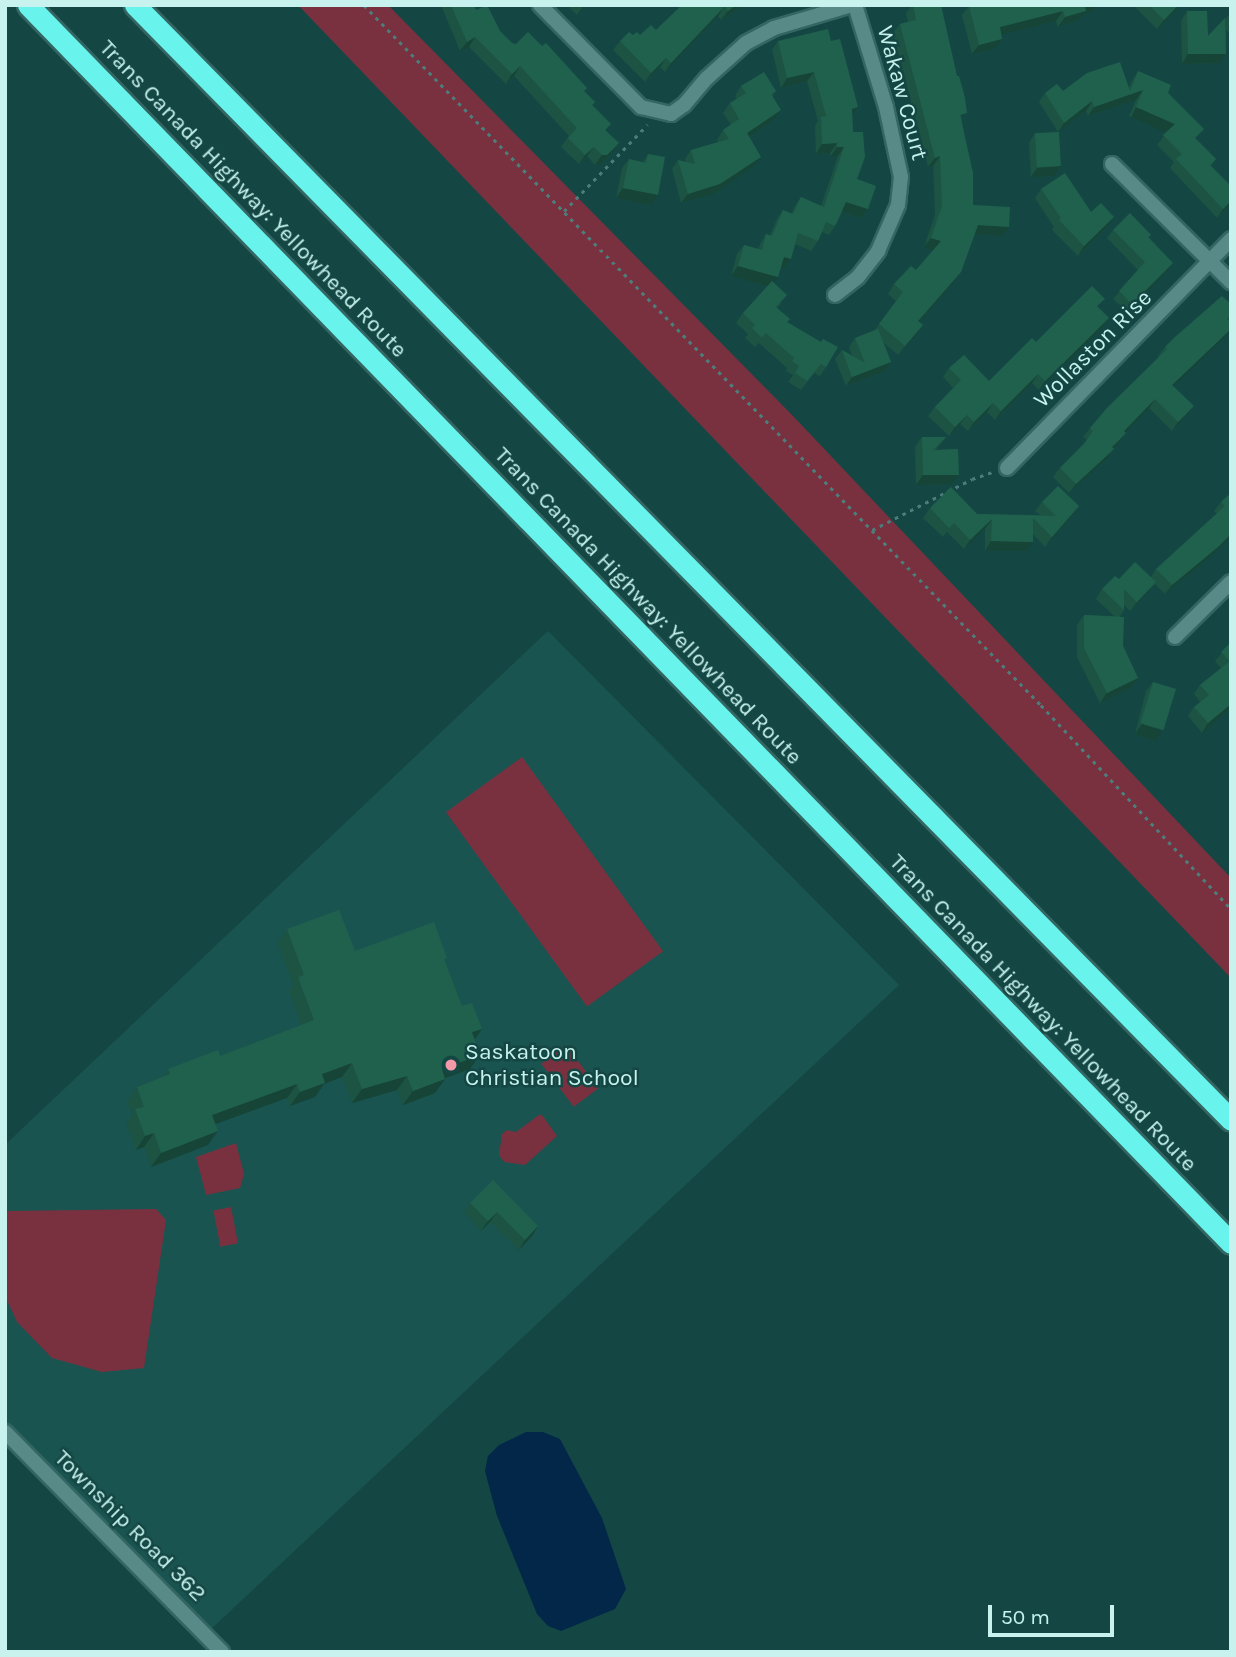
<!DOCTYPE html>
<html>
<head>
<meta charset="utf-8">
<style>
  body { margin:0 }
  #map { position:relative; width:1236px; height:1657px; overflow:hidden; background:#144744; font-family:Karla,sans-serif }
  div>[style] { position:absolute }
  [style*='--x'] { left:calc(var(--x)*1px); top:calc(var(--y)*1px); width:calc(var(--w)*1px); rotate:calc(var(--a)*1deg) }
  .built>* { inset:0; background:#1a5451 }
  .green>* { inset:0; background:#793140; transform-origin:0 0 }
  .water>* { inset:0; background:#022748 }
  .path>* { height:2.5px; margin-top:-1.25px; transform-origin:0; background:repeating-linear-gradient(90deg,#4d7d7a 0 3.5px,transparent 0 8.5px) }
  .roads { filter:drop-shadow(2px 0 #346663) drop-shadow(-2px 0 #346663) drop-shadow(0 2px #346663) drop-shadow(0 -2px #346663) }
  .minor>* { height:14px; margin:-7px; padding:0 7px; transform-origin:7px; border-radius:7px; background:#588b87 }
  .motorway>* { height:21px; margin:-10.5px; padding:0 10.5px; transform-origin:10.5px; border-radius:10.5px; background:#68f4ec }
  .wall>* { inset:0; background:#1c5343 }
  .shaded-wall>* { inset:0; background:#164437; transform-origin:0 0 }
  .building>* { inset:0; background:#20614e; transform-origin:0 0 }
  .dots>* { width:19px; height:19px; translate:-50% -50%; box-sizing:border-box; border:4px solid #144744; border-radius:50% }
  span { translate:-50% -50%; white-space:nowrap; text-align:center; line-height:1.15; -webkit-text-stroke:5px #144744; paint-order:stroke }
  .street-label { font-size:23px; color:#c7f2ee }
  .poi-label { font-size:23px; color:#c7f2ee }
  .left { translate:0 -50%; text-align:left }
  .frame { position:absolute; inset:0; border:7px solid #c7f2ee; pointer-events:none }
  .scale { position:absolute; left:988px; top:1605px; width:126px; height:32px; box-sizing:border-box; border:4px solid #c7f2ee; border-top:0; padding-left:9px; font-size:21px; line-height:24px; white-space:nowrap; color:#c7f2ee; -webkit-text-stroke:5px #144744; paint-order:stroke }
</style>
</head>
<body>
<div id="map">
  <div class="built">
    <div style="clip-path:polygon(548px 631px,899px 985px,211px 1629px,5px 1423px,5px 1145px)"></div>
  </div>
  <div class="green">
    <div style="clip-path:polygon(298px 5px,388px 5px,793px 416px,1231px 878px,1231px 978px)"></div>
    <div style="left:522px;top:757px;width:240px;height:94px;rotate:54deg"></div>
    <div style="left:566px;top:1045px;width:54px;height:31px;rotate:53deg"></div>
    <div style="clip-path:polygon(539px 1115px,542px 1115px,557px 1136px,525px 1165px,504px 1162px,499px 1155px,502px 1134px,507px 1130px,516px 1132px)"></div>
    <div style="clip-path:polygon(236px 1143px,244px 1174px,240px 1188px,206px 1195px,196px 1157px)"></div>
    <div style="left:231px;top:1207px;width:37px;height:18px;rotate:79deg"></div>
    <div style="clip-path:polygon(156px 1209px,166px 1220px,144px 1368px,102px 1372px,52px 1358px,17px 1322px,5px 1296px,7px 1211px)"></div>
  </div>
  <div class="water">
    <div style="clip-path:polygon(526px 1432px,543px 1432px,560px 1439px,602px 1518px,626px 1589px,615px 1609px,561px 1631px,548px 1626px,537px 1614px,497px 1516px,485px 1471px,488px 1456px,499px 1445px)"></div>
  </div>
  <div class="path">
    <div style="--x:364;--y:5;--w:974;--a:45.96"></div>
    <div style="--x:1041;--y:705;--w:279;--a:47"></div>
    <div style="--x:564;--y:211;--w:120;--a:-46"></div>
    <div style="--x:872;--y:530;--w:112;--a:-27"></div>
    <div style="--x:972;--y:479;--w:21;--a:-19"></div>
  </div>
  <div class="roads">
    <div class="minor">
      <div style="--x:540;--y:5;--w:144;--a:45.3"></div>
      <div style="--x:641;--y:107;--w:31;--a:13"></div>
      <div style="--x:671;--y:114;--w:16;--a:-35"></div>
      <div style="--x:684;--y:105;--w:35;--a:-50"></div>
      <div style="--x:707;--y:78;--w:52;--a:-41.9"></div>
      <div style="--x:746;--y:43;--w:32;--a:-28"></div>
      <div style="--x:774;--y:28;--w:81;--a:-16.4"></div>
      <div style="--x:1112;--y:164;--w:168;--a:44.8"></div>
      <div style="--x:835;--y:295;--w:29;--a:-38"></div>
      <div style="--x:858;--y:277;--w:33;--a:-52"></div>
      <div style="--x:878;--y:251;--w:50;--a:-66.5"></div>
      <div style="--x:898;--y:205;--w:28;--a:-84"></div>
      <div style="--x:901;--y:177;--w:72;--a:-102.1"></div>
      <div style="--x:886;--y:107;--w:107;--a:-106.9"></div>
      <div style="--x:1007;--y:468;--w:320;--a:-45.6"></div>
      <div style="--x:1175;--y:637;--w:78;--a:-44.5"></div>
      <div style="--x:5;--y:1432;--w:309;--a:45.4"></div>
    </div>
    <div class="motorway">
      <div style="--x:28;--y:5;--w:1726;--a:45.82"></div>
      <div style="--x:135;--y:5;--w:1563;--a:45.49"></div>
    </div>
  </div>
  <div class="wall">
    <div style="clip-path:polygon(441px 5px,474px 5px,476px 10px,512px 43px,584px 91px,595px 102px,592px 105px,606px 131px,619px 143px,612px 153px,600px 165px,595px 165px,587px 156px,579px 164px,561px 147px,569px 136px,514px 76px,506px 84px,469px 47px,460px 51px)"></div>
    <div style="clip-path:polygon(567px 5px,587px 5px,577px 15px)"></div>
    <div style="clip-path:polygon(682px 5px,744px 5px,721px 20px,718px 16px,665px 72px,660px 67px,645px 82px,613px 50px,620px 41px,633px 35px,640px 35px,656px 30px)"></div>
    <div style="clip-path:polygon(912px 5px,941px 5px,962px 120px,973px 205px,1002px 236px,974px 234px,955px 281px,919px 322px,923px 325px,917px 334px,898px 355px,884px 343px,891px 362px,885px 371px,846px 386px,835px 359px,842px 350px,852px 356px,849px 347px,855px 338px,875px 330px,896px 301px,888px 294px,894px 284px,916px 270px,934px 250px,924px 247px,935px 215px,933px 166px,928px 167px,893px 33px,900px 24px,908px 22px,906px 13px)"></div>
    <div style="clip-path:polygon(971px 5px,1097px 5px,1093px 11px,1083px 15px,1079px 20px,1058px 27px,1056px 21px,1001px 35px,996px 48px,972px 54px,962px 15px,969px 6px)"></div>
    <div style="clip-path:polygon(1133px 5px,1179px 5px,1174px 13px,1157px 29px)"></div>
    <div style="clip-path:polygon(1187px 11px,1208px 36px,1231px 13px,1231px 35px,1226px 30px,1226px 54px,1220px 63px,1182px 64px,1181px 21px)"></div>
    <div style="clip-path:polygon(778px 41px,831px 41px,852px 116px,857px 179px,868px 209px,861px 218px,842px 212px,835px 226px,829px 235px,822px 232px,818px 241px,811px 251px,795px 244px,791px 259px,784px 268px,781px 267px,774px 283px,781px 304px,777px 308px,787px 323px,826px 367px,820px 376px,814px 373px,801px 390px,788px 382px,793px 375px,786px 371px,787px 368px,759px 343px,755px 347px,745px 338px,748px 334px,736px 323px,743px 313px,768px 286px,731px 276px,737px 254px,744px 245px,758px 249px,760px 244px,766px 234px,770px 235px,777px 219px,783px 210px,791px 214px,795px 206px,801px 197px,821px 206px,838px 156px,830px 157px,830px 153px,816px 154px,815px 126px,818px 121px,807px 81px,781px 88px,772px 50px)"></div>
    <div style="clip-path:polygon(1138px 71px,1168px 93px,1196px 139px,1216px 159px,1211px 166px,1231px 204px,1217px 218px,1170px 168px,1174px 162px,1157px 145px,1167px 132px,1129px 116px,1136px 100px,1088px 116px,1086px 111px,1058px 132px,1061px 166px,1054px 176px,1031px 177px,1029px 143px,1035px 133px,1058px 132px,1039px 102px,1045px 93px,1129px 87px,1132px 81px)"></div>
    <div style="clip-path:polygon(741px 86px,776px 91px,773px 96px,775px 119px,749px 137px,761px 157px,754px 166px,713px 194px,681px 203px,672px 169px,678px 160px,686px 162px,685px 159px,691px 150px,718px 142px,717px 140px,723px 130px,731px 125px,723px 113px,730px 103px,737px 99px,735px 96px)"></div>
    <div style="clip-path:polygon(648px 154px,651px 205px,616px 198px,622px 168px,629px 159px,643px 162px)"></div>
    <div style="clip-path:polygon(1041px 189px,1091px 212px,1108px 226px,1078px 256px,1052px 230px,1054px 227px,1035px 198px)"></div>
    <div style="clip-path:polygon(1113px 230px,1149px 237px,1167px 271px,1127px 312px,1113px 299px,1138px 270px,1107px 238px)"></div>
    <div style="clip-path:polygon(1231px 304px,1231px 317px,1229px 320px,1231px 322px,1231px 330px,1174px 386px,1187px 415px,1172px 431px,1149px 408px,1125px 432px,1120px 442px,1113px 448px,1114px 449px,1108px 458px,1069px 493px,1053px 477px,1060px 468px,1087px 440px,1083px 437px,1090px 428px,1159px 357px,1158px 356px,1165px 347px)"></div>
    <div style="clip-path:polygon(1099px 308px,1109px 318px,1103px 327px,1039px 390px,1032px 383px,995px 420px,987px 412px,968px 431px,960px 424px,949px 436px,928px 416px,935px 407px,953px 388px,943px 377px,949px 368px,989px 381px,1036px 342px)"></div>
    <div style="clip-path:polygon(922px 437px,946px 437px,936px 450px,959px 475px,952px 484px,916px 485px,915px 447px)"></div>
    <div style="clip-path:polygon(1231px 493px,1231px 537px,1211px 556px,1165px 594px,1155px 584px,1149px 591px,1130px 611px,1124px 605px,1124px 610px,1120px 616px,1123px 646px,1138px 678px,1132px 687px,1100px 703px,1077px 657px,1077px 625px,1084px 615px,1114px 616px,1096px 599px,1102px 589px,1119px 579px,1151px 577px,1156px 569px,1217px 514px,1214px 511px,1221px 502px)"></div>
    <div style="clip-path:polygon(1042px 502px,1079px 506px,1072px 516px,1045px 547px,1033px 534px,1026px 551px,985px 551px,985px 529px,964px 549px,947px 532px,943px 537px,923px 518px,930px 508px,977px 514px,1040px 515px,1035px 511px)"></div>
    <div style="clip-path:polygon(1231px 642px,1231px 708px,1202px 733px,1188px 716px,1194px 707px,1200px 702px,1194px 694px,1200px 685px,1221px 668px,1215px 661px)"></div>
    <div style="clip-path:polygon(1153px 682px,1155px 741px,1135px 734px,1146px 691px)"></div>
    <div style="clip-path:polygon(287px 929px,355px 951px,445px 962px,475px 1040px,470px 1069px,445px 1078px,435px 1093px,403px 1105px,397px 1090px,352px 1103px,342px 1077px,324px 1084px,315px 1097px,290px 1106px,287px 1098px,215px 1124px,208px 1145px,151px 1167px,144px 1147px,136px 1150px,126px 1123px,132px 1115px,127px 1101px,137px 1087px,163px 1077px,168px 1069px,220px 1056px,301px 1025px,289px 991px,293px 985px,277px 943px)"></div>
    <div style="clip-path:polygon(470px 1203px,538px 1226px,532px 1236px,519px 1250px,490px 1222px,481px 1231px,464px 1213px)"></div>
  </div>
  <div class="shaded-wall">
    <div style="clip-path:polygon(584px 5px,587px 5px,577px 15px)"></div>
    <div style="clip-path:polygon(736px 5px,744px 5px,721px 20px,728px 11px)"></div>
    <div style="clip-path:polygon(1090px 5px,1097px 5px,1093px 11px,1083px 15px,1079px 20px,1058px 27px,1065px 17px)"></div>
    <div style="clip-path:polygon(1179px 5px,1174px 13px,1157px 29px,1164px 20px)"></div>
    <div style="clip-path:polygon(725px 6px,718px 16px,665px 72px,671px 63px)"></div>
    <div style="clip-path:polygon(1063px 11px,1056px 21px,993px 37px,1000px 27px)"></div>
    <div style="clip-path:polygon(475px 37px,469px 47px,460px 51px,467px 42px)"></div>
    <div style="clip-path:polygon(1002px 39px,996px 48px,972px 54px,979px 45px)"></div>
    <div style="clip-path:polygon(1188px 54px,1226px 54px,1220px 63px,1182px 64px)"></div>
    <div style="clip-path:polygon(666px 58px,660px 67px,645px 82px,651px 73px)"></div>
    <div style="clip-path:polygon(520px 66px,514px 76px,506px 84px,512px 74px)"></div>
    <div style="clip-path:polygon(814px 72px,807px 81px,781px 88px,787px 78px)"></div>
    <div style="clip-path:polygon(1143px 90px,1136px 100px,1088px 116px,1094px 107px)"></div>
    <div style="clip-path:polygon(1092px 101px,1086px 111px,1058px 132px,1064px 123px)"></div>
    <div style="clip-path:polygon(858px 107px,852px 116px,852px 109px)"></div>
    <div style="left:1136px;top:107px;width:43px;height:11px;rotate:24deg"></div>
    <div style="clip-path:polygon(781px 110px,775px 119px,740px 143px,747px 133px)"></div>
    <div style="clip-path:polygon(619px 143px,612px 153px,600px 165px,595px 165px,602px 155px)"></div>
    <div style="clip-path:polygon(837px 143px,830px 153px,816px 154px,822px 144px)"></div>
    <div style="clip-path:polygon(594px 147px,587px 156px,579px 164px,585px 155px)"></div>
    <div style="clip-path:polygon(837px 147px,844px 147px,838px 156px,830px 157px)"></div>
    <div style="clip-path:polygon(940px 156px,933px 166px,928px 167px,935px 158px)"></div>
    <div style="clip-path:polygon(761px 157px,754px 166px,713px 194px,681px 203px,688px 194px)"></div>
    <div style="clip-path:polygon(1061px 166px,1054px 176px,1031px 177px,1037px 168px)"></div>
    <div style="clip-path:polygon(623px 188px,658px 195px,651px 205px,616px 198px)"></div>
    <div style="clip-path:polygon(1231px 201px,1231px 204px,1217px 218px,1223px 209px)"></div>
    <div style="clip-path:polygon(846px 202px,868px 209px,861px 218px,840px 211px)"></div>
    <div style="clip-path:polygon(1114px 217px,1108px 226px,1078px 256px,1084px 246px)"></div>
    <div style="clip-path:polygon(978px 225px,1009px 227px,1002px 236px,971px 234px)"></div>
    <div style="clip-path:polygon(931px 238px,941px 241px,935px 251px,924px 247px)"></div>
    <div style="clip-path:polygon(784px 257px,791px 259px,784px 268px,777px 266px)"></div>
    <div style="clip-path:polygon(1173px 263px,1167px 271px,1127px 312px,1132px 304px)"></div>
    <div style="clip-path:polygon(738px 266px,778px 277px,771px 287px,731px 276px)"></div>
    <div style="clip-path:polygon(961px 272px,955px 281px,912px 330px,918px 321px)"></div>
    <div style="clip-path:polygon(1109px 318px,1103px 327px,1039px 390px,1045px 381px)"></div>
    <div style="clip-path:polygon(923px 325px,917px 334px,898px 355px,905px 346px)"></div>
    <div style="clip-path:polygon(1231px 329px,1228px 334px,1166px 394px,1172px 385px)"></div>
    <div style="clip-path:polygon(891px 362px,885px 371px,846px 386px,852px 377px)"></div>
    <div style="clip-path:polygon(1038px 374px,1032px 383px,995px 420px,1001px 411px)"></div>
    <div style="clip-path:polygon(1155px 399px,1149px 408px,1118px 440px,1124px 431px)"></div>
    <div style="clip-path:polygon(993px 403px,987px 412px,968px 431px,974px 422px)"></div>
    <div style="clip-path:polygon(1194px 406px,1187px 415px,1172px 431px,1178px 422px)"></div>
    <div style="clip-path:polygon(967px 415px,960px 424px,949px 436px,955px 427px)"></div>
    <div style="clip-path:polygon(1126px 433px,1120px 442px,1106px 456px,1112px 447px)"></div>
    <div style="clip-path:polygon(1114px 449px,1108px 458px,1069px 493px,1076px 484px)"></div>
    <div style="clip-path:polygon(923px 475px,959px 475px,952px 484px,916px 485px)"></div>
    <div style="clip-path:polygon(1079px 506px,1072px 516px,1045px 547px,1052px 537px)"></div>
    <div style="clip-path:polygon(992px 519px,985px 529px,964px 549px,970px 540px)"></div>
    <div style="clip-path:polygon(1231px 534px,1231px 537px,1211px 556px,1165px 594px,1172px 585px)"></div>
    <div style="clip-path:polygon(991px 541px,1033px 542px,1026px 551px,985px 551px)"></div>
    <div style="clip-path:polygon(1156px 582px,1149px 591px,1130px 611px,1137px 602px)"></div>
    <div style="clip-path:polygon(1138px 678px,1132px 687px,1100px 703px,1107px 693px)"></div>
    <div style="clip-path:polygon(1231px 704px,1231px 708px,1202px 733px,1208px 723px)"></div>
    <div style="clip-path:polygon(1142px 724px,1162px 731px,1155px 741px,1135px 734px)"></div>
    <div style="clip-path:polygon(482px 1029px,472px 1043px,472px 1032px)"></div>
    <div style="clip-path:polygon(480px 1055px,470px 1069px,432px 1083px,442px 1069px)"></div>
    <div style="clip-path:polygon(352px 1063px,342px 1077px,324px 1084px,315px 1097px,290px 1106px,300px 1092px,322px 1074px)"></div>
    <div style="clip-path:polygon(407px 1076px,397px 1090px,352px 1103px,362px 1089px)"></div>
    <div style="clip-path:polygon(445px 1079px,435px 1093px,403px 1105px,413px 1091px)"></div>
    <div style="clip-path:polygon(297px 1084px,287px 1098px,202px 1129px,212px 1115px)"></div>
    <div style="clip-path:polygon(218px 1131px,208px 1145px,151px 1167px,161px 1153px)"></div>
    <div style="clip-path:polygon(154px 1133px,144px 1147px,136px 1150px,145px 1136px)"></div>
    <div style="clip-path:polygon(497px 1212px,490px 1222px,481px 1231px,488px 1221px)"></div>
    <div style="clip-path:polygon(538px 1226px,532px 1236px,519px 1250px,525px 1240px)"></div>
  </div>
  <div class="building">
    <div style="clip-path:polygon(451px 5px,474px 5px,476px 10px,487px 5px,500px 31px,512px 43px,516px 44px,528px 32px,542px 46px,546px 43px,587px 88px,584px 91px,595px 102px,592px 105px,611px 124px,605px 130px,619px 143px,607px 155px,602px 155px,594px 147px,585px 155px,568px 138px,577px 128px,520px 66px,512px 74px,475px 37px,467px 42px)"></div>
    <div style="clip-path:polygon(682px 5px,736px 5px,728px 11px,725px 6px,671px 63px,666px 58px,651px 73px,620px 41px,629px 32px,633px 35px,637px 32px,640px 35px,651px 25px,656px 30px)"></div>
    <div style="clip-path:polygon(913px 5px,941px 5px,957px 76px,959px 76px,965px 98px,967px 113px,960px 115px,973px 173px,973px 205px,1010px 207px,1009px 227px,978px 225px,961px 272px,918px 321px,923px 325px,905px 346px,879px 324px,903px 292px,894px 284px,911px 266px,916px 270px,941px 241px,931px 238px,942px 206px,940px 156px,935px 158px,900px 24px,916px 20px)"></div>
    <div style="clip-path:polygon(971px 5px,1090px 5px,1085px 7px,1086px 11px,1065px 17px,1063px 11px,1000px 27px,1002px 39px,979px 45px,969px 6px)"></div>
    <div style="clip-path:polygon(1149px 5px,1178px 5px,1164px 20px)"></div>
    <div style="clip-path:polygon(1187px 11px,1207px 11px,1208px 36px,1225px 18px,1226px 54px,1188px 54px)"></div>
    <div style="clip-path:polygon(828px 29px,831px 41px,840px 39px,858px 107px,852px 109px,853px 132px,863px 132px,865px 157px,857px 179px,876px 186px,868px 209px,846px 202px,835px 226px,826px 222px,818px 241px,798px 233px,791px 259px,784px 257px,778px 277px,738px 266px,744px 245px,762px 250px,766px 234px,772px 236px,783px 210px,793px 214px,801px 197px,824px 207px,844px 147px,837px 147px,837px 143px,822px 144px,821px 117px,826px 116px,814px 72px,787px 78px,778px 41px)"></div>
    <div style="clip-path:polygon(1120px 62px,1130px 91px,1138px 71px,1171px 85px,1168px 93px,1204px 129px,1195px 138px,1216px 159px,1210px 165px,1231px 186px,1231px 201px,1223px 209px,1176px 159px,1182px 154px,1163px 135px,1175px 124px,1136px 107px,1143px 90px,1094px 107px,1092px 101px,1064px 123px,1045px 93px,1057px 84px,1063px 91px,1087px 73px)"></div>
    <div style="clip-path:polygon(764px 72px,776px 91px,771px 94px,781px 110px,747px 133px,761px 157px,720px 184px,688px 194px,678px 160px,695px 164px,691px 150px,729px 139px,723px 130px,739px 119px,730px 103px,746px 93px,741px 86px)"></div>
    <div style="left:1059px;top:132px;width:34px;height:24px;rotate:87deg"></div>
    <div style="clip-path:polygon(648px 154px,665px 157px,658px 195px,623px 188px,629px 159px,646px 163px)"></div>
    <div style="clip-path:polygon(1065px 173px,1091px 212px,1101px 203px,1114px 217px,1084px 246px,1059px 220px,1061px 218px,1041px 189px)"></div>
    <div style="clip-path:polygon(1130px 213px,1151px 235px,1148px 237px,1173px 263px,1132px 304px,1119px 291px,1145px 262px,1113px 230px)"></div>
    <div style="clip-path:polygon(772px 281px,787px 295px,776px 307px,790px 319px,787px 322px,821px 342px,823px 339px,838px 347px,826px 367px,821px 364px,807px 381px,795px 373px,799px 366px,792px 361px,794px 358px,766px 333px,762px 338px,752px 328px,755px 325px,743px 313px)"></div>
    <div style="clip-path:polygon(1092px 286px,1105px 299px,1097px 306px,1109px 318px,1045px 381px,1038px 374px,1001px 411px,993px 403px,974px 422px,967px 415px,955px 427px,935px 407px,961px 380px,949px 368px,964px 355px,989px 381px,1032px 338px,1036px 342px)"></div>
    <div style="clip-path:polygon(1222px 296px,1231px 304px,1231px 315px,1227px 319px,1231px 322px,1231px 329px,1172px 385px,1194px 406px,1178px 422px,1155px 399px,1124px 431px,1126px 433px,1112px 447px,1114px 449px,1076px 484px,1060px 468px,1084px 444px,1093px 431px,1090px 428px,1106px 409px,1167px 349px,1165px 347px,1175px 337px)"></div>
    <div style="clip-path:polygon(878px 329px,891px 362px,852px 377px,842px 350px,865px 363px,855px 338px)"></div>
    <div style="clip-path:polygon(922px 437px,946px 437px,933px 450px,958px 449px,959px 475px,923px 475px)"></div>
    <div style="clip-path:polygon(1058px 486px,1079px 506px,1052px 537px,1033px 518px,1033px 542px,991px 541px,992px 519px,970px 540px,954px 523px,949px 528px,930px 508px,951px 487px,977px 514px,1056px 516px,1042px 502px)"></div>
    <div style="clip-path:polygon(1231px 493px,1231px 534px,1218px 547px,1172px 585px,1156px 569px,1225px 506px,1221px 502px)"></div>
    <div style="clip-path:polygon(1135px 562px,1156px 582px,1137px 602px,1124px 589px,1124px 610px,1102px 589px,1115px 576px,1119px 579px)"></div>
    <div style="clip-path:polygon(1084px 615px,1124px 617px,1123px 646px,1138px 678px,1107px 693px,1084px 648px)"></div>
    <div style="clip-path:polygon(1231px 642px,1231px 704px,1208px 723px,1194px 707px,1209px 695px,1200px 685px,1230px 661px,1221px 652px)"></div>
    <div style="left:1153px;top:682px;width:24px;height:43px;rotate:17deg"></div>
    <div style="clip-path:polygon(339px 910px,355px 951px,434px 922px,447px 958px,444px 959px,462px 1006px,472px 1003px,482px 1029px,472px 1032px,480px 1055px,442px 1069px,445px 1079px,413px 1091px,407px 1076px,362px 1089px,352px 1063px,322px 1074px,325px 1083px,300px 1092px,297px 1084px,212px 1115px,218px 1131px,161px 1153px,154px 1133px,145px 1136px,135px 1109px,144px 1107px,137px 1087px,170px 1074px,168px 1069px,218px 1050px,220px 1056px,314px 1020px,298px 977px,304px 975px,287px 929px)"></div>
    <div style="clip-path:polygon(493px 1180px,538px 1226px,525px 1240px,497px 1212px,488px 1221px,470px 1203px)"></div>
  </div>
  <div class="dots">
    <div style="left:451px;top:1065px;background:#f39aa8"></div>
  </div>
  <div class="street-label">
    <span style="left:902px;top:93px;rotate:75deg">Wakaw Court</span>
    <span style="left:253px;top:199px;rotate:46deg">Trans Canada Highway: Yellowhead Route</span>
    <span style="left:1093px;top:349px;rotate:-45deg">Wollaston Rise</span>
    <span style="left:648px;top:606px;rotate:46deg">Trans Canada Highway: Yellowhead Route</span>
    <span style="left:1043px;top:1013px;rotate:46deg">Trans Canada Highway: Yellowhead Route</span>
    <span style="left:130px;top:1526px;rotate:45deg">Township Road 362</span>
  </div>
  <div class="poi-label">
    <span class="left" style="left:465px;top:1065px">Saskatoon<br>Christian School</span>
  </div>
  <div class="frame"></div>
  <div class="scale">50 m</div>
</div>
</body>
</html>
